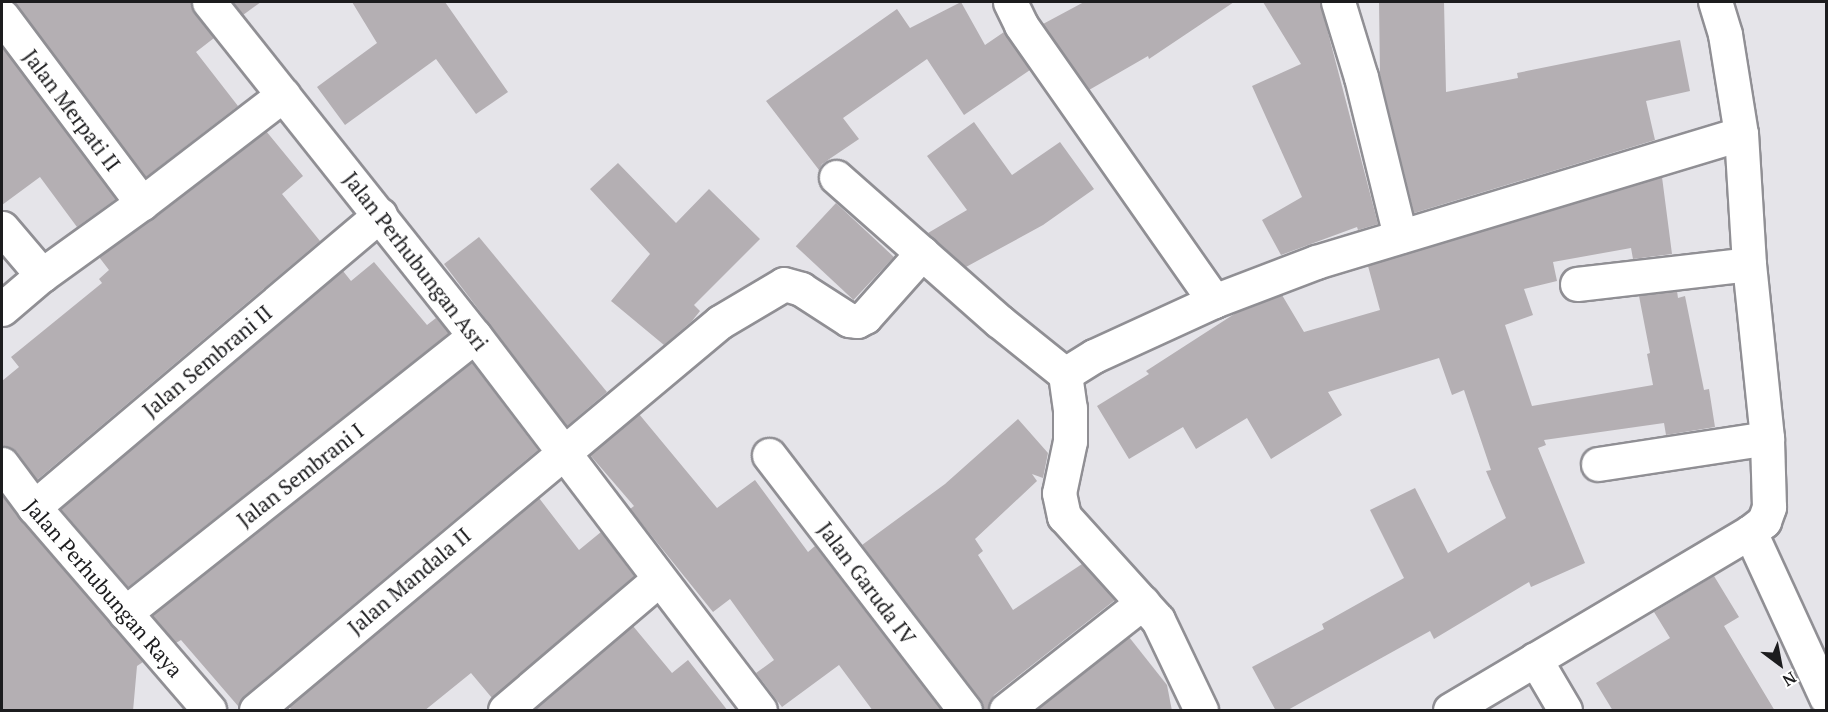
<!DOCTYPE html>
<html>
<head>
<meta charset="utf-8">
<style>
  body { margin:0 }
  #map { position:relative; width:1828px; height:712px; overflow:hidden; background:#e5e4e9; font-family:"PT Serif",serif }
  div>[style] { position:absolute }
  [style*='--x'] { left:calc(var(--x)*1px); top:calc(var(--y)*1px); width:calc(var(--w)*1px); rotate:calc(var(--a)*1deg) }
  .building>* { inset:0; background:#b4afb3; transform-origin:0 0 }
  .roads { filter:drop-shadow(2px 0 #908f94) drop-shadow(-2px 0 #908f94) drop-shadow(0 2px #908f94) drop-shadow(0 -2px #908f94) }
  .minor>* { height:33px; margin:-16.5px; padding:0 16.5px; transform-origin:16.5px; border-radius:16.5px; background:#fff }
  span { translate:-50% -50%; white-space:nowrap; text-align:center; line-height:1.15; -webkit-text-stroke:6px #fff; paint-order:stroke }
  .street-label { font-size:21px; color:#1c1c1e }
  .frame { position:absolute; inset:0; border:3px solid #1c1c1e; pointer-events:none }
  .north { position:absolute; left:1750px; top:634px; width:60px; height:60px; -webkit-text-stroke:4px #fff; paint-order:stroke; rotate:148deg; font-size:16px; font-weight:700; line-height:24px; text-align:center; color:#1c1c1e }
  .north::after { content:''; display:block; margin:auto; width:21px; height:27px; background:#1c1c1e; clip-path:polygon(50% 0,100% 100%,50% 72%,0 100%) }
</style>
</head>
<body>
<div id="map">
  <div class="building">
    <div style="clip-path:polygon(17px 2px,191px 2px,194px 13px,214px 38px,196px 52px,238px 106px,146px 177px,15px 3px)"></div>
    <div style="clip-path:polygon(233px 2px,261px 2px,243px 15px)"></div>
    <div style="clip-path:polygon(352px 2px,445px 2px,508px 92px,476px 114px,436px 59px,345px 125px,317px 87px,377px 43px)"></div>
    <div style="clip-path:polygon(961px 2px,985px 45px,1004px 32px,1030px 70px,964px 115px,927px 59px,843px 118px,859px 139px,822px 164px,819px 170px,766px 101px,897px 9px,910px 28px)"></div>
    <div style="clip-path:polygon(1084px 2px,1234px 2px,1149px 59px,1148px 56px,1089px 90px,1043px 24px)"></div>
    <div style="clip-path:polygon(1263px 2px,1320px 2px,1378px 224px,1358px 230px,1357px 227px,1281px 255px,1262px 220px,1302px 197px,1252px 86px,1301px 64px)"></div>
    <div style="clip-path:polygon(1379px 2px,1444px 2px,1446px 92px,1518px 78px,1517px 73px,1680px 40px,1690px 91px,1646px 101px,1655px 140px,1414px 213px,1380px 75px)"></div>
    <div style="clip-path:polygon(2px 47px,116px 199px,77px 227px,40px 177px,2px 205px)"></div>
    <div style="clip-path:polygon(974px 122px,1012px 175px,1060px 142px,1094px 189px,1043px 225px,966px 267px,928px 233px,967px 210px,927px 156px)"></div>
    <div style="clip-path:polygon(266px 131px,303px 176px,282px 194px,320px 241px,37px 480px,17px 452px,2px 446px,2px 381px,19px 367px,11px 357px,102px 283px,99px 279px,109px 270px,99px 257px)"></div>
    <div style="clip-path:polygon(618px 163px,676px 223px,709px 189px,760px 239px,694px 305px,700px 311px,692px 321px,664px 345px,611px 301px,650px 254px,590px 189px)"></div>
    <div style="clip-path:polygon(1662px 177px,1672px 254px,1633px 259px,1631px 248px,1553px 262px,1557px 281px,1524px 289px,1533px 315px,1505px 325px,1532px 406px,1653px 385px,1647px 354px,1650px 353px,1639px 296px,1677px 291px,1678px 298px,1685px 296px,1704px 390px,1709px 389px,1715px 427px,1666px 435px,1664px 423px,1544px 440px,1546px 445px,1538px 448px,1585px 563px,1531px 587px,1529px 582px,1434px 639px,1430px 631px,1286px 711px,1276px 711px,1252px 667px,1324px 629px,1322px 624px,1404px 578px,1370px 510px,1415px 488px,1448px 553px,1506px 518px,1486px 471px,1491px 470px,1464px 390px,1452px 395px,1439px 358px,1328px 392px,1342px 415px,1271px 459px,1247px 418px,1196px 449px,1183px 427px,1129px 459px,1097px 406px,1149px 374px,1146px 371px,1239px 311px,1282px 295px,1304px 332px,1380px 310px,1368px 266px)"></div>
    <div style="left:836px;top:203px;width:79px;height:59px;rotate:43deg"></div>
    <div style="clip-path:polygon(479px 237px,607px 392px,567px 426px,444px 264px)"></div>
    <div style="clip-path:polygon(374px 262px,427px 325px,436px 318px,449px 333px,128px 587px,61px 509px,343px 271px,351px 281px)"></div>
    <div style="clip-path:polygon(472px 363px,538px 450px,244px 696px,238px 706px,181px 640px,176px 643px,152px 615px)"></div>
    <div style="clip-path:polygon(639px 414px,717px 508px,755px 480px,808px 552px,815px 546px,942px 711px,873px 711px,839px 665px,782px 707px,756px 673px,774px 660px,730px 599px,713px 612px,630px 509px,634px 506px,590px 455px)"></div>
    <div style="clip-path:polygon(1018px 419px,1048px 453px,1043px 478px,1032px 474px,1037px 481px,975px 539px,983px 551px,978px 555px,1013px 610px,1082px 564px,1115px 600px,994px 695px,988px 711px,983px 711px,980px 699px,862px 545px,945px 484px)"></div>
    <div style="clip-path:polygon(2px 495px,143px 662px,137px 666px,133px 711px,2px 711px)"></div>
    <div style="clip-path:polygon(539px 498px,579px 550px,601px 532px,634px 576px,492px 698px,471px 673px,424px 711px,293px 711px,289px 707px)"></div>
    <div style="clip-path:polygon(1714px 576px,1739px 617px,1724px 626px,1775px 711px,1613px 711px,1596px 683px,1670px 638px,1654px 612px)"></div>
    <div style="clip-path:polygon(633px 626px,672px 673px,688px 660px,728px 711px,533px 711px)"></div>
    <div style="clip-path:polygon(1129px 637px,1167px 685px,1172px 711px,1036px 711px)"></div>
  </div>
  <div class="roads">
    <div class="minor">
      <div style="--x:209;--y:2;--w:427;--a:51.5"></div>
      <div style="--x:475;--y:336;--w:470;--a:52.7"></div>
      <div style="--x:1010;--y:2;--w:25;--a:64"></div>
      <div style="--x:1021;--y:25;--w:337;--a:55"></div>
      <div style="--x:1214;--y:301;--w:109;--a:-20.9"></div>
      <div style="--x:1316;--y:262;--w:444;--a:-16.8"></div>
      <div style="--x:1338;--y:2;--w:78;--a:73"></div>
      <div style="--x:1361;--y:77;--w:164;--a:76.2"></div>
      <div style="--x:2;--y:16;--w:234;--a:53.2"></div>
      <div style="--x:836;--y:177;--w:217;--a:41.5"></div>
      <div style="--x:999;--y:321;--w:85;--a:38.8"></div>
      <div style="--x:1065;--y:374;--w:34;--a:-32"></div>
      <div style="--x:1094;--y:356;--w:132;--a:-24.6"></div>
      <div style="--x:2;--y:228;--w:62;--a:49.6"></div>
      <div style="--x:1577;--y:284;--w:173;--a:-6.6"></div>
      <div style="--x:2;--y:309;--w:52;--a:-40.4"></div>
      <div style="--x:42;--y:275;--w:123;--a:-35.8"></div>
      <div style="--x:142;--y:203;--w:178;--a:-37.5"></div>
      <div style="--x:1065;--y:374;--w:34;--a:82"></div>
      <div style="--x:1070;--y:408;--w:33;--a:90"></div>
      <div style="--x:1070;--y:441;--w:53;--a:101.9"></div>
      <div style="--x:1059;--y:493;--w:24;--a:78"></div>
      <div style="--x:1064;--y:516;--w:140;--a:47.9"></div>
      <div style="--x:1158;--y:620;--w:100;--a:64.5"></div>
      <div style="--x:769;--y:455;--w:322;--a:52.5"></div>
      <div style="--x:2;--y:464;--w:54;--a:53.3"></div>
      <div style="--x:34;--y:507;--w:268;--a:49.2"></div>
      <div style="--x:1598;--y:464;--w:171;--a:-8.7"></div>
      <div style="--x:34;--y:507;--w:453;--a:-40.2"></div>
      <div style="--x:1750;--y:532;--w:182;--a:65.3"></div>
      <div style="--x:125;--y:613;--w:446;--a:-38.4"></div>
      <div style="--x:1535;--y:659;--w:59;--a:59.5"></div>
      <div style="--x:256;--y:710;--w:605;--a:-39.9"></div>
      <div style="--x:720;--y:322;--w:74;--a:-30.7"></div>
      <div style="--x:784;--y:284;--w:18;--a:16"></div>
      <div style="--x:801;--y:289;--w:57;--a:32.9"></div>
      <div style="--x:849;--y:320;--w:8;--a:7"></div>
      <div style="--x:857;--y:321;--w:9;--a:-27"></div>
      <div style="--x:865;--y:317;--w:86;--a:-48.3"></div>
      <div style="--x:505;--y:710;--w:202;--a:-40.4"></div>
      <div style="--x:1006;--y:710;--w:174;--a:-38.2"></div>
      <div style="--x:1450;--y:710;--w:349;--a:-30.7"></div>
      <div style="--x:1750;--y:532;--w:18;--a:-38"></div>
      <div style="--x:1764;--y:521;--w:15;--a:-70"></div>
      <div style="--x:1769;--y:507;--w:69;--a:-91.7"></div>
      <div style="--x:1767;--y:438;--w:175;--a:-95.9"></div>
      <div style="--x:1749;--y:264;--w:130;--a:-93.5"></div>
      <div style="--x:1741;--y:134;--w:101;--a:-99.1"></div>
      <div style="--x:1725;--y:34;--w:34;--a:-107"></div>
    </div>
  </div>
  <div class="street-label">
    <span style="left:72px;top:110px;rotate:53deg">Jalan Merpati II</span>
    <span style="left:416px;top:261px;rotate:52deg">Jalan Perhubungan Asri</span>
    <span style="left:207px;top:361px;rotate:-40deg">Jalan Sembrani II</span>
    <span style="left:300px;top:475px;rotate:-38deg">Jalan Sembrani I</span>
    <span style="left:409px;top:581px;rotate:-40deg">Jalan Mandala II</span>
    <span style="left:867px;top:583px;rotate:53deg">Jalan Garuda IV</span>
    <span style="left:104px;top:588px;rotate:49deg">Jalan Perhubungan Raya</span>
  </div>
  <div class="frame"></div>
  <div class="north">N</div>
</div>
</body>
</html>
